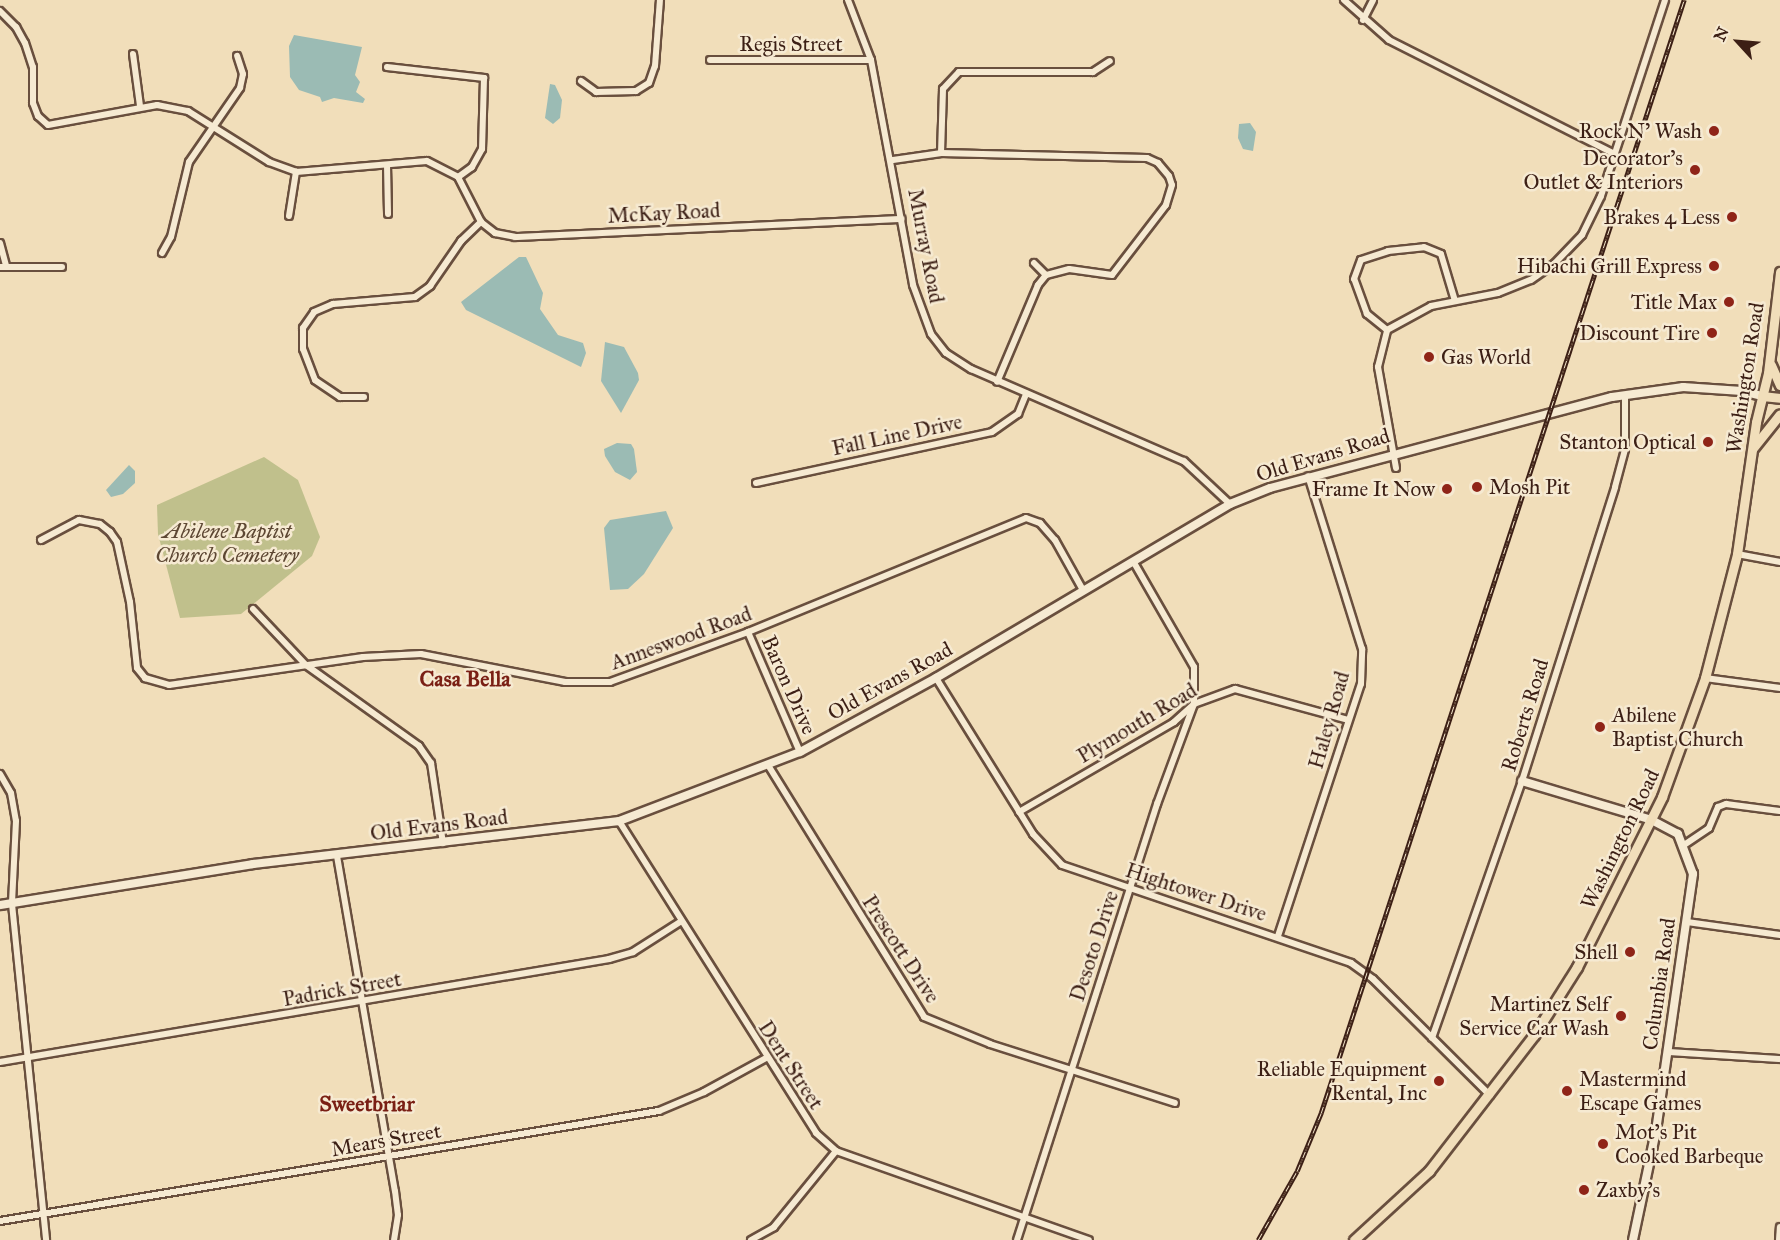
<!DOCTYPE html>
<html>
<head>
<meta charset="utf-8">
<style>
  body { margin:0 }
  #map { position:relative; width:1780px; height:1240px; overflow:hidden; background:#f1deba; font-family:"IM FELL Great Primer",serif }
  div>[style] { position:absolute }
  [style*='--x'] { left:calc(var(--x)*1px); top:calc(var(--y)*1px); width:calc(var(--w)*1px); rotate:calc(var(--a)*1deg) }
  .green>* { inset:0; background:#c0c08c }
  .water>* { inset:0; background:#9bbbb4 }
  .roads { filter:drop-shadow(2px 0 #694f3e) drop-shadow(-2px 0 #694f3e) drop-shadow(0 2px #694f3e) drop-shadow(0 -2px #694f3e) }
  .minor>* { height:6px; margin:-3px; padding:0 3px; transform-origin:3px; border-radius:3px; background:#f6ead2 }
  .tertiary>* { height:8px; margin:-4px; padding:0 4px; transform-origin:4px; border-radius:4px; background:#f6ead2 }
  .secondary>* { height:8px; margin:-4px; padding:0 4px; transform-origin:4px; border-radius:4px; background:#f6ead2 }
  .primary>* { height:9px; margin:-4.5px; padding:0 4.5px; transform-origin:4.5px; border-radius:4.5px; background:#f1deba }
  .rail>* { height:4.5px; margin-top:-2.25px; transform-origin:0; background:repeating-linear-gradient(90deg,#f6ead2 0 7px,#3c1f15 0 14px); box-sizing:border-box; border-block:2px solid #3c1f15 }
  .dots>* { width:16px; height:16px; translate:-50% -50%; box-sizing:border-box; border:3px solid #f6ead2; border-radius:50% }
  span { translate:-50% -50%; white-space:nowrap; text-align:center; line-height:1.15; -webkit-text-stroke:5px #f6ead2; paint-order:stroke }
  .street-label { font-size:21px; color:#3c1f15 }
  .poi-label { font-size:21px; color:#3c1f15 }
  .right { translate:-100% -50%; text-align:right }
  .left { translate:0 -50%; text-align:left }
  .park-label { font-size:21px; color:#5d4733; font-style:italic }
  .neighbourhood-label { font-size:22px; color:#7a1f14; font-weight:700 }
  .north { position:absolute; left:1708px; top:12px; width:60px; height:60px; -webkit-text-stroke:4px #f6ead2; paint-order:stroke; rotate:296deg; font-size:16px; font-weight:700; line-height:24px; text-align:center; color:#3c1f15 }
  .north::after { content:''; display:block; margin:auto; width:21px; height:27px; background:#3c1f15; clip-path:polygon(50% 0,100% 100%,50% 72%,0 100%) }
</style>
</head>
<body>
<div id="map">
  <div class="green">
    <div style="clip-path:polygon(264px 457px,298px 480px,320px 537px,312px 556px,241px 614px,180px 618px,158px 534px,157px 505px)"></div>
  </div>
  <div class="water">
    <div style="clip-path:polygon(294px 35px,362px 47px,355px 75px,360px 82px,356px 92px,365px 99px,363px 103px,334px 98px,322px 102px,320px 97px,299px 90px,290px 77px,289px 46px)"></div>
    <div style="clip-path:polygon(550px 84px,555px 85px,562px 100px,560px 118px,553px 124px,545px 118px)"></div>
    <div style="clip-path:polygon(1250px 123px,1256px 132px,1253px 151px,1243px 149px,1238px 138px,1239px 124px)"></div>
    <div style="clip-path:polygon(519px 257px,526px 257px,543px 293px,540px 309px,558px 335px,583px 343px,586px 353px,581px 367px,466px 310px,461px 302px)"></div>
    <div style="clip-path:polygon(605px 342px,624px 347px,638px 373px,639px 380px,621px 413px,601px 381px)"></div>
    <div style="clip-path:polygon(617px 443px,631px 444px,634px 449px,637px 472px,630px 480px,615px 472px,605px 456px,604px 449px)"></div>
    <div style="clip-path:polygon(129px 465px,135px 471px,135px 483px,123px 494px,111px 497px,106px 490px)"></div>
    <div style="clip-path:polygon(666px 511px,673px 528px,644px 574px,628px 589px,610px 590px,604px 528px,610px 520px)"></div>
  </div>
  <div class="roads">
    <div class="minor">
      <div style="--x:848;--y:0;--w:64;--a:69"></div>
      <div style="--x:871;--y:60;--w:229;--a:79.4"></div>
      <div style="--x:913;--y:285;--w:52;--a:69.8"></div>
      <div style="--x:931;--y:334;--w:24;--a:52"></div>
      <div style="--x:946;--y:353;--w:30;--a:33"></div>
      <div style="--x:971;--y:369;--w:232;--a:23.4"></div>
      <div style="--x:1184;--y:461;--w:63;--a:43.1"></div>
      <div style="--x:1344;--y:0;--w:60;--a:41.6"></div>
      <div style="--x:1389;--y:40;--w:253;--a:26.8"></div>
      <div style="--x:0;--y:11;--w:23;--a:45"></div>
      <div style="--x:16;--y:27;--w:18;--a:61"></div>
      <div style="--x:25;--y:43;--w:25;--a:72"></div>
      <div style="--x:33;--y:67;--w:36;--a:90"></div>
      <div style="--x:33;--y:103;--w:14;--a:69"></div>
      <div style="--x:38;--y:116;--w:13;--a:42"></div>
      <div style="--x:48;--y:125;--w:111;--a:-10.4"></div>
      <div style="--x:157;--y:105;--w:32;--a:11"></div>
      <div style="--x:188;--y:111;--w:96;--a:32.2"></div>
      <div style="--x:269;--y:162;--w:29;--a:20"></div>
      <div style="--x:296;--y:172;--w:131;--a:-4.8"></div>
      <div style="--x:427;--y:161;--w:35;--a:27"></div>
      <div style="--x:458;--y:177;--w:51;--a:62.9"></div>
      <div style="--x:481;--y:222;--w:18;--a:38"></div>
      <div style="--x:495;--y:233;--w:20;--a:11"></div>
      <div style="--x:515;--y:237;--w:387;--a:-2.7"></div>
      <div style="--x:1363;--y:20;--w:22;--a:-63"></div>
      <div style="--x:133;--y:54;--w:52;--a:82.3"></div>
      <div style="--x:710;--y:60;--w:161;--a:0"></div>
      <div style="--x:387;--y:67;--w:98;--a:6.5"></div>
      <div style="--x:484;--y:78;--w:71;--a:91.6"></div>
      <div style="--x:482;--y:149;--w:21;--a:119"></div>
      <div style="--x:472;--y:167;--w:17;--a:144"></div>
      <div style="--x:581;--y:81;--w:19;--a:36"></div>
      <div style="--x:596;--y:92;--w:40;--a:-1.4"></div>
      <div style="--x:636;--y:91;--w:15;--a:-32"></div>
      <div style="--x:649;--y:83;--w:18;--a:-71"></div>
      <div style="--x:655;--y:66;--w:66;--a:-85.7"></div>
      <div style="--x:941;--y:153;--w:64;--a:-88.2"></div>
      <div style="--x:943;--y:89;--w:23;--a:-47"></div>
      <div style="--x:959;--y:72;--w:134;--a:0"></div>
      <div style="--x:1093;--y:72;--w:20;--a:-33"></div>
      <div style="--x:893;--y:160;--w:49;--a:-8.3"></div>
      <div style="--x:941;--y:153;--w:206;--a:1.4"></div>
      <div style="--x:1147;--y:158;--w:12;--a:24"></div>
      <div style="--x:1158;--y:163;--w:17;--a:50"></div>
      <div style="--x:1169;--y:176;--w:9;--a:72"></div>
      <div style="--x:1172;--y:185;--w:21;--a:107"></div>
      <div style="--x:1166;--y:205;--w:88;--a:127.6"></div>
      <div style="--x:1112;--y:275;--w:43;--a:-172.1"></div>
      <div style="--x:1069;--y:269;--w:24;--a:165"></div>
      <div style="--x:1046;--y:275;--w:13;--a:129"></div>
      <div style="--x:1038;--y:285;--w:105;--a:112.9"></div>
      <div style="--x:387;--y:165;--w:49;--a:88.8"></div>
      <div style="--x:289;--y:216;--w:45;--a:-81"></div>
      <div style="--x:0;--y:243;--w:23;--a:75"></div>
      <div style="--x:162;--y:253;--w:18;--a:-61"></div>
      <div style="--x:171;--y:237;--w:77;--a:-76.5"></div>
      <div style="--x:189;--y:162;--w:90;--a:-55.4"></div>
      <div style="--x:240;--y:88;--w:14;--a:-78"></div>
      <div style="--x:243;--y:74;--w:19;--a:-108"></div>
      <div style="--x:1034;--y:263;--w:17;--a:45"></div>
      <div style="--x:0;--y:267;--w:62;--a:0"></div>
      <div style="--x:1387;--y:330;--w:26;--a:-141"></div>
      <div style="--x:1367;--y:314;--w:37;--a:-110"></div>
      <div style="--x:1354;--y:279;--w:20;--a:-70"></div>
      <div style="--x:1361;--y:260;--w:28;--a:-18"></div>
      <div style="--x:1388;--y:251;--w:36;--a:-6"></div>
      <div style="--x:1424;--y:247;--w:18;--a:22"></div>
      <div style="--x:1441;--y:254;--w:49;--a:73.4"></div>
      <div style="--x:364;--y:397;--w:24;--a:180"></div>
      <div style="--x:340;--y:397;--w:30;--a:-146"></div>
      <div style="--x:315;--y:380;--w:33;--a:-111"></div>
      <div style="--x:303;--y:349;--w:21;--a:-90"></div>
      <div style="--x:303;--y:328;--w:19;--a:-55"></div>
      <div style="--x:314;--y:312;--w:21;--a:-23"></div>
      <div style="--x:333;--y:304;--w:82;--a:-4.9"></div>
      <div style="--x:415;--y:297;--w:19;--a:-36"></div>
      <div style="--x:430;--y:286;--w:55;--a:-55.4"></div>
      <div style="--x:461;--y:241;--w:28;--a:-44"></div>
      <div style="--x:1396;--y:468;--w:103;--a:-100.1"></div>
      <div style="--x:1378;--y:367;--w:38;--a:-76"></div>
      <div style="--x:1387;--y:330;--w:50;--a:-28.6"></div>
      <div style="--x:1431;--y:306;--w:68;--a:-11"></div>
      <div style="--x:1498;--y:293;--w:35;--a:-22"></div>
      <div style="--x:1531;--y:280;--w:29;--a:-35"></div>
      <div style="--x:1555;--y:263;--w:39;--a:-46"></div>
      <div style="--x:1582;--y:235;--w:43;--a:-64"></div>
      <div style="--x:1601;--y:196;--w:206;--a:-71.9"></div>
      <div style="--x:756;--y:483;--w:241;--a:-12.2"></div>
      <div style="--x:992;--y:432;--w:32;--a:-35"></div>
      <div style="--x:1018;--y:414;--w:22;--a:-68"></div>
      <div style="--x:41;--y:540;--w:43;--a:-27.8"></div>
      <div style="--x:79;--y:520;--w:21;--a:11"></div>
      <div style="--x:100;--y:524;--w:13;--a:39"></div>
      <div style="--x:110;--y:532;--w:12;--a:55"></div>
      <div style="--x:117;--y:542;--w:61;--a:77.8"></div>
      <div style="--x:130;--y:602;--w:66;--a:83.9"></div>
      <div style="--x:137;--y:668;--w:13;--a:51"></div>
      <div style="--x:145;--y:678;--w:25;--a:16"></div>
      <div style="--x:169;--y:685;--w:196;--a:-8.2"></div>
      <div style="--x:363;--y:657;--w:58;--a:-3"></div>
      <div style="--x:421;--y:654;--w:147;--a:11"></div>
      <div style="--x:565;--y:682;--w:45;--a:0"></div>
      <div style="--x:610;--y:682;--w:147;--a:-19.9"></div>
      <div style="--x:748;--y:632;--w:300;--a:-22.3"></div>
      <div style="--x:1026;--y:518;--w:15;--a:20"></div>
      <div style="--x:1040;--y:523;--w:23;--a:49"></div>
      <div style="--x:1055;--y:540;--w:57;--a:60.8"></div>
      <div style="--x:1737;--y:554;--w:44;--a:10.5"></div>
      <div style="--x:253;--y:609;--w:77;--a:46.6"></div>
      <div style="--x:306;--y:665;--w:139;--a:35.6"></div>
      <div style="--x:419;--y:746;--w:21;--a:55"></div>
      <div style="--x:431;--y:763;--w:81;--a:81.5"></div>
      <div style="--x:748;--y:632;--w:131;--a:66.6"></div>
      <div style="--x:936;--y:678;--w:184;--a:58.1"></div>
      <div style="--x:1033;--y:834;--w:42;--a:46.9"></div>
      <div style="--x:1062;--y:865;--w:305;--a:18.7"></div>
      <div style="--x:1351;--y:963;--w:27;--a:36"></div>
      <div style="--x:1373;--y:979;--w:165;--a:44.8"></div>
      <div style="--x:1705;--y:678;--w:76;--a:7.6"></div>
      <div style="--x:768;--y:765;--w:296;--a:58.2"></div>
      <div style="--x:924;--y:1017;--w:71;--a:22.2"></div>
      <div style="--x:990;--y:1044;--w:194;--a:17.7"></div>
      <div style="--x:0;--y:774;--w:22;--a:60"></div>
      <div style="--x:11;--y:793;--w:28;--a:80"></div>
      <div style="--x:16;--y:821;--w:83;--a:92.8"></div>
      <div style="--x:12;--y:904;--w:338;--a:84.2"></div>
      <div style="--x:1019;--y:812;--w:179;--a:-30.1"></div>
      <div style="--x:1174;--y:722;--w:27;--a:-42"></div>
      <div style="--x:1194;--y:704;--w:44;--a:-20.1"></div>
      <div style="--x:1235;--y:689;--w:117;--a:15.3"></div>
      <div style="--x:619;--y:821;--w:369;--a:57.7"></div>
      <div style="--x:816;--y:1133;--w:27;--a:42"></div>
      <div style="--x:836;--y:1151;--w:268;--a:19.4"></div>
      <div style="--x:1684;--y:845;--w:30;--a:-34"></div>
      <div style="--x:1709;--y:828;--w:23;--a:-67"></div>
      <div style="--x:1718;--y:807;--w:9;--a:-21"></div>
      <div style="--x:1726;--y:804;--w:54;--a:7.4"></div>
      <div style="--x:337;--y:856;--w:340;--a:80.2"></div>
      <div style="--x:395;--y:1191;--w:24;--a:83"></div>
      <div style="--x:398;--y:1215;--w:25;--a:99"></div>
      <div style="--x:1687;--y:922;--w:94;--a:8"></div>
      <div style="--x:1278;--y:936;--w:265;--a:-71.8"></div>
      <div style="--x:1361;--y:684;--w:35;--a:-88"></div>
      <div style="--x:1362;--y:649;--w:181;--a:-107.3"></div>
      <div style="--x:1432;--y:1038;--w:272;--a:-70.7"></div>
      <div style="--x:1522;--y:781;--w:308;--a:-72.4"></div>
      <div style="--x:1615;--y:487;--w:39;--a:-75"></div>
      <div style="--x:1625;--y:449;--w:53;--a:-90"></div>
      <div style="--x:1668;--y:1052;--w:112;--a:3.6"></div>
      <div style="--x:0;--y:1062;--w:618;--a:-9.6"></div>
      <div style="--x:609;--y:959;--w:25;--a:-16"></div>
      <div style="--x:633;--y:952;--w:56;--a:-32.6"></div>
      <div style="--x:0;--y:1221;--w:668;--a:-9.48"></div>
      <div style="--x:659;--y:1111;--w:49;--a:-22.9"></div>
      <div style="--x:704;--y:1092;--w:71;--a:-28.7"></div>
      <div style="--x:751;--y:1240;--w:26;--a:-29"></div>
      <div style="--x:774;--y:1227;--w:98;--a:-50.8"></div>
      <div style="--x:1017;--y:1240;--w:458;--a:-72.2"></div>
      <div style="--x:1157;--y:804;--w:107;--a:-69.7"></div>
      <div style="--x:1194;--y:704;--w:37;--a:-90"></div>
      <div style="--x:1194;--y:667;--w:122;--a:-119.9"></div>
      <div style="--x:1779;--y:1240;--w:13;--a:-86"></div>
    </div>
    <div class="tertiary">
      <div style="--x:1522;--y:781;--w:136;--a:16.7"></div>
      <div style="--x:0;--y:905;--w:256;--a:-9.2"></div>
      <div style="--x:253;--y:864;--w:369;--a:-6.7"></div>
      <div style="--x:619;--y:821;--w:194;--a:-20.9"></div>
      <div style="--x:800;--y:752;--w:155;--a:-28.6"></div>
      <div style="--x:936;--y:678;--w:342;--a:-30.6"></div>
      <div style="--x:1230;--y:504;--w:43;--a:-21.8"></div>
      <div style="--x:1270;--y:488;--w:354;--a:-14.9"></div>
      <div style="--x:1612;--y:397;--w:72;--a:-8"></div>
      <div style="--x:1683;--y:387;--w:59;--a:3.9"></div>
      <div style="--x:1742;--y:391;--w:21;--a:14"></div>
    </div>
    <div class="secondary">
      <div style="--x:1633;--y:1240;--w:111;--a:-78.1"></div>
      <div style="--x:1656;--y:1131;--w:260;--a:-81.8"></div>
      <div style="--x:1693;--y:874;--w:43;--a:-110.6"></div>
      <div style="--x:1678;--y:834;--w:30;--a:-152"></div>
    </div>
    <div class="primary">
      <div style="--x:1771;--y:365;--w:22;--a:66"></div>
      <div style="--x:1762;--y:396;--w:18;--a:6"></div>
      <div style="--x:1753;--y:448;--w:43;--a:-51.5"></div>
      <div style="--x:1354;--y:1240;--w:102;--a:-42.6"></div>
      <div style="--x:1429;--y:1171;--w:172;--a:-52.3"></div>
      <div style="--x:1534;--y:1035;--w:80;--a:-57.7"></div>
      <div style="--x:1577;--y:967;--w:190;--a:-63.4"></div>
      <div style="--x:1662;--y:797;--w:127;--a:-70.1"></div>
      <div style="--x:1705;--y:678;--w:128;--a:-75.5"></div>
      <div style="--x:1737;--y:554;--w:133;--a:-81.8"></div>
      <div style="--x:1756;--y:422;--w:50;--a:-76.2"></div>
      <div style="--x:1768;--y:373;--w:102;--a:-83.2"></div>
    </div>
  </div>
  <div class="rail">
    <div style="--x:1258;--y:1240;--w:79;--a:-60.5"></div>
    <div style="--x:1297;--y:1171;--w:63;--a:-67.5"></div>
    <div style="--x:1321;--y:1113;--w:1171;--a:-71.94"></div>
  </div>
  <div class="dots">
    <div style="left:1714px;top:131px;background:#8f2418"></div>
    <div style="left:1695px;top:170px;background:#8f2418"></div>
    <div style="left:1732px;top:217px;background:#8f2418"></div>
    <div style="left:1714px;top:266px;background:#8f2418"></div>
    <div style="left:1729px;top:302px;background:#8f2418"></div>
    <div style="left:1712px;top:333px;background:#8f2418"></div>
    <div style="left:1429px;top:357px;background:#8f2418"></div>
    <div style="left:1708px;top:442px;background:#8f2418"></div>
    <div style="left:1477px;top:487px;background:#8f2418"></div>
    <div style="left:1447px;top:489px;background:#8f2418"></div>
    <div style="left:1600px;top:727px;background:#8f2418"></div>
    <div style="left:1630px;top:952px;background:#8f2418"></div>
    <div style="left:1621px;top:1016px;background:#8f2418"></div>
    <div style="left:1439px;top:1081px;background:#8f2418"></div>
    <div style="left:1567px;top:1091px;background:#8f2418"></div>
    <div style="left:1603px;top:1144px;background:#8f2418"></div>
    <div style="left:1584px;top:1190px;background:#8f2418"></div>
  </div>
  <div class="street-label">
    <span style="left:791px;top:44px">Regis Street</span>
    <span style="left:664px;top:213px;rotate:-3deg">McKay Road</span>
    <span style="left:926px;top:246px;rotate:79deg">Murray Road</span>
    <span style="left:1745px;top:378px;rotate:-81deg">Washington Road</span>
    <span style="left:897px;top:435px;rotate:-12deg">Fall Line Drive</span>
    <span style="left:1323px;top:455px;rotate:-17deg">Old Evans Road</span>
    <span style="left:681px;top:638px;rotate:-20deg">Anneswood Road</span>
    <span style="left:890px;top:681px;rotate:-29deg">Old Evans Road</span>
    <span style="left:789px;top:685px;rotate:66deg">Baron Drive</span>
    <span style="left:1525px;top:715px;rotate:-73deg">Roberts Road</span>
    <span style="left:1329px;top:720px;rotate:-74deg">Haley Road</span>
    <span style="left:1137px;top:723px;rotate:-31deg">Plymouth Road</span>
    <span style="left:439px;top:825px;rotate:-7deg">Old Evans Road</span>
    <span style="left:1620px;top:839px;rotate:-64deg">Washington Road</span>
    <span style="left:1196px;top:892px;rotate:18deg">Hightower Drive</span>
    <span style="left:1094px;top:946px;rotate:-72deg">Desoto Drive</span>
    <span style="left:901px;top:949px;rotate:57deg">Prescott Drive</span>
    <span style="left:1659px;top:984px;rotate:-82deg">Columbia Road</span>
    <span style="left:342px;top:989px;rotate:-10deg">Padrick Street</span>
    <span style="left:791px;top:1065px;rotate:57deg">Dent Street</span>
    <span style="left:386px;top:1140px;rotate:-10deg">Mears Street</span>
  </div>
  <div class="poi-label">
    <span class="right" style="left:1702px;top:131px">Rock N' Wash</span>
    <span class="right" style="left:1683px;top:170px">Decorator's<br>Outlet &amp; Interiors</span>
    <span class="right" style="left:1720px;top:217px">Brakes 4 Less</span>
    <span class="right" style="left:1702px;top:266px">Hibachi Grill Express</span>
    <span class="right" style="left:1717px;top:302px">Title Max</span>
    <span class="right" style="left:1700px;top:333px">Discount Tire</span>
    <span class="left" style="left:1441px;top:357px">Gas World</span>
    <span class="right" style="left:1696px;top:442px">Stanton Optical</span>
    <span class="left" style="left:1489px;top:487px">Mosh Pit</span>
    <span class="right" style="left:1435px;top:489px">Frame It Now</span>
    <span class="left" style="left:1612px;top:727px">Abilene<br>Baptist Church</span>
    <span class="right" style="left:1618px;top:952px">Shell</span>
    <span class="right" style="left:1609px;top:1016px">Martinez Self<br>Service Car Wash</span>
    <span class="right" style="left:1427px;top:1081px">Reliable Equipment<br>Rental, Inc</span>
    <span class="left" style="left:1579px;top:1091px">Mastermind<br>Escape Games</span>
    <span class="left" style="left:1615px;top:1144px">Mot's Pit<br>Cooked Barbeque</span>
    <span class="left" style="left:1596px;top:1190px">Zaxby's</span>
  </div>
  <div class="park-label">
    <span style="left:227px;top:543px">Abilene Baptist<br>Church Cemetery</span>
  </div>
  <div class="neighbourhood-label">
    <span style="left:465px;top:679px">Casa Bella</span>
    <span style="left:367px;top:1104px">Sweetbriar</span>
  </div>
  <div class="north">N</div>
</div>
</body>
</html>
